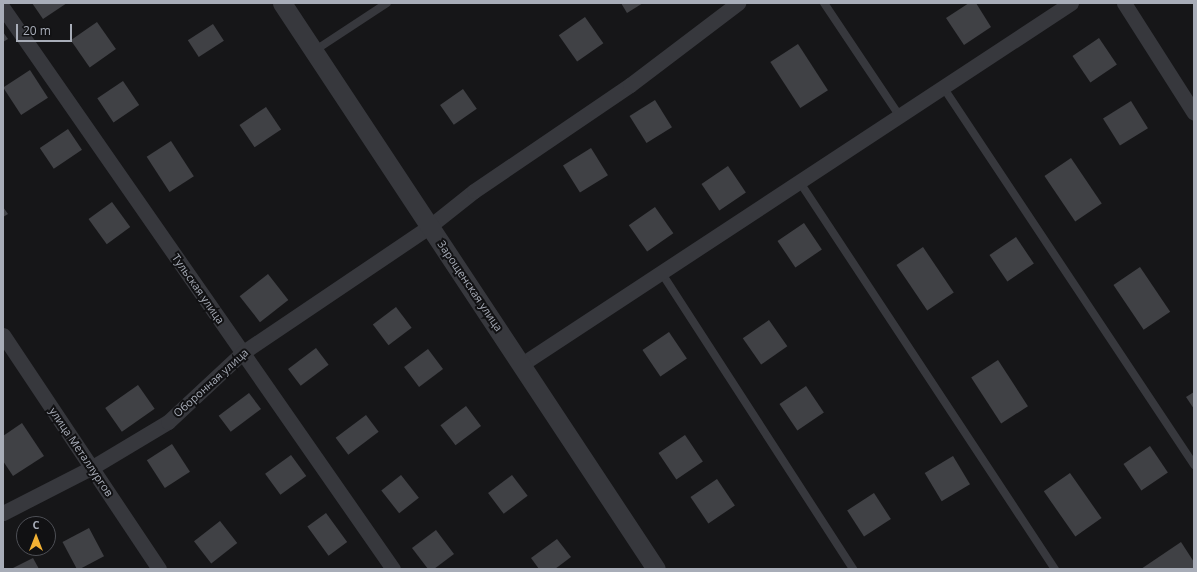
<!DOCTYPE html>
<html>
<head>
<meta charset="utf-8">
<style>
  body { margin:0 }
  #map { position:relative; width:1197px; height:572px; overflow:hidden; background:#161618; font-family:"Open Sans",sans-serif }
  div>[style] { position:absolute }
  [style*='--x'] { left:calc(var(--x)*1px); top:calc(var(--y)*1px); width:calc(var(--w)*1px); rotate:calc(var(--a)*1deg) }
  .building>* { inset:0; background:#404145; transform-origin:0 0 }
  .service>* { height:8px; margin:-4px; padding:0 4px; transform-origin:4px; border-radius:4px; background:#37383d }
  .minor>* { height:15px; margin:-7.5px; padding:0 7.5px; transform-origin:7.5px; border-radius:7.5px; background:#37383d }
  .tertiary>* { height:19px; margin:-9.5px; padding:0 9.5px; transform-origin:9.5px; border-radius:9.5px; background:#37383d }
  span { translate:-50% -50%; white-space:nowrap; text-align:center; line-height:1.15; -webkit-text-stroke:4px #111113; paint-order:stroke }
  .street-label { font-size:11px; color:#a8adb8 }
  .frame { position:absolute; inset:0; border:4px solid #a8adb8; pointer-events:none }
  .north { position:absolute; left:16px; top:516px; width:40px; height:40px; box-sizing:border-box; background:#111113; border:1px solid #4d4f55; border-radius:50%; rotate:0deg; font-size:11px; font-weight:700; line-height:16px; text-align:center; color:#a8adb8 }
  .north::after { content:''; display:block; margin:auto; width:14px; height:18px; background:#f2b134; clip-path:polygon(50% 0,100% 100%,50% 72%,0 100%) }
  .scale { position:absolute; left:16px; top:24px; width:56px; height:18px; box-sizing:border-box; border:2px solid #a8adb8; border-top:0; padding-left:5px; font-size:12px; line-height:14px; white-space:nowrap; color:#a8adb8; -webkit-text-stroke:3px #111113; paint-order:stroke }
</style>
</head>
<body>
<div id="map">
  <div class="building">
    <div style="clip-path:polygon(32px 3px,67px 3px,43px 19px)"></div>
    <div style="clip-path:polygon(621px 3px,643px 3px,627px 13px)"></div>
    <div style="clip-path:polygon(969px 3px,976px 3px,991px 27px,964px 45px,946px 18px)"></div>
    <div style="left:585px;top:17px;width:32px;height:32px;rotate:55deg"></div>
    <div style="left:97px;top:22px;width:33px;height:32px;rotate:55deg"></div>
    <div style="left:213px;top:24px;width:20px;height:30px;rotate:57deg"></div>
    <div style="clip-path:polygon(3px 32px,8px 39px,3px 42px)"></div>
    <div style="left:1099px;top:38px;width:32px;height:32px;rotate:56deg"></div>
    <div style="left:798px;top:44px;width:55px;height:33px;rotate:57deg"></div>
    <div style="left:30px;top:70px;width:33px;height:32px;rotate:57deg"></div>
    <div style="left:123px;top:81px;width:29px;height:31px;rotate:56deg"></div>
    <div style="left:463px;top:89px;width:24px;height:28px;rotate:55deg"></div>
    <div style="left:655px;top:100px;width:32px;height:30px;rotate:58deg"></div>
    <div style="left:1131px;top:101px;width:32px;height:33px;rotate:58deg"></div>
    <div style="left:266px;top:107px;width:27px;height:32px;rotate:56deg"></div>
    <div style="left:68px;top:129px;width:25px;height:34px;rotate:56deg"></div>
    <div style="left:171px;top:141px;width:42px;height:29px;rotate:57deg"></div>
    <div style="left:591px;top:148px;width:32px;height:33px;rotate:58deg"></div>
    <div style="left:1071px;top:158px;width:55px;height:32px;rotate:56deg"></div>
    <div style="left:728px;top:166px;width:32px;height:32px;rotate:56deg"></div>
    <div style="left:112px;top:202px;width:31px;height:29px;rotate:54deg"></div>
    <div style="clip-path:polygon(3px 207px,8px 214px,3px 217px)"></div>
    <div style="left:655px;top:207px;width:32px;height:32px;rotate:55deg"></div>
    <div style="left:804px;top:223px;width:32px;height:32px;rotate:56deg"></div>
    <div style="left:1016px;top:237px;width:32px;height:32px;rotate:56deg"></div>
    <div style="left:923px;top:247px;width:55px;height:32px;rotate:56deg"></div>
    <div style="left:1140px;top:267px;width:54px;height:32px;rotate:56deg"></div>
    <div style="left:268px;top:274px;width:33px;height:36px;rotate:52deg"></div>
    <div style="left:396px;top:307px;width:26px;height:29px;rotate:53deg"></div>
    <div style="left:769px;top:320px;width:32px;height:32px;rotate:55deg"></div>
    <div style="left:669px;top:332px;width:32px;height:32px;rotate:56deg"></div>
    <div style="left:316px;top:348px;width:21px;height:35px;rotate:53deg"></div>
    <div style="left:428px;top:349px;width:25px;height:30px;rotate:53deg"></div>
    <div style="left:998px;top:360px;width:55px;height:32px;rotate:57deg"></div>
    <div style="left:138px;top:385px;width:29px;height:40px;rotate:55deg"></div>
    <div style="left:806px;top:386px;width:32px;height:32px;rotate:56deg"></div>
    <div style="clip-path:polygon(1194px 392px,1194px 409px,1186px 397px)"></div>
    <div style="left:249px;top:393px;width:20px;height:38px;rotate:53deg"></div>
    <div style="left:466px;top:406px;width:25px;height:32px;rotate:53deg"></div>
    <div style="left:366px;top:415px;width:21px;height:38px;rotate:53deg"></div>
    <div style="clip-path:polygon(22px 423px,44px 456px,13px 476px,3px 461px,3px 436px)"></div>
    <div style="left:685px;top:435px;width:32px;height:32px;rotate:56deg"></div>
    <div style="left:172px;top:444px;width:33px;height:30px;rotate:57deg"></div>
    <div style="left:1150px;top:446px;width:32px;height:32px;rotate:56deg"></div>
    <div style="left:291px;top:455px;width:26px;height:32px;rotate:54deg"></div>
    <div style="left:953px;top:456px;width:33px;height:33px;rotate:59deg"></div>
    <div style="left:1070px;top:473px;width:55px;height:32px;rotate:55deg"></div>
    <div style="left:401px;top:475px;width:29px;height:25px;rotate:52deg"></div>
    <div style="left:512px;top:475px;width:26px;height:30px;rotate:53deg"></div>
    <div style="left:717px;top:479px;width:32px;height:32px;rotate:56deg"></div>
    <div style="left:874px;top:493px;width:31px;height:32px;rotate:57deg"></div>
    <div style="left:326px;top:513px;width:36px;height:23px;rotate:54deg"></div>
    <div style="left:220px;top:521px;width:28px;height:33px;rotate:52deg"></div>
    <div style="left:89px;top:528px;width:32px;height:30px;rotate:62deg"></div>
    <div style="clip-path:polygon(436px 530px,454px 554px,434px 569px,428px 569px,412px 548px)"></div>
    <div style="clip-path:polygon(557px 539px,571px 557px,555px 569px,539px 569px,531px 558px)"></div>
    <div style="clip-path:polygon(1181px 542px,1194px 562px,1194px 569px,1141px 569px)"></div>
    <div style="clip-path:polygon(33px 558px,39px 569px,11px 569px)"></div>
  </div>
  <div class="service">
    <div style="--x:824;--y:3;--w:135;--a:56.2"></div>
    <div style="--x:314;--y:51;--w:87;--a:-33.3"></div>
    <div style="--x:943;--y:87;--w:454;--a:56.4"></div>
    <div style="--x:799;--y:181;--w:465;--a:56.6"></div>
    <div style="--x:661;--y:272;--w:354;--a:57.1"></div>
  </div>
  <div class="minor">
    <div style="--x:1124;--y:3;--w:130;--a:57.5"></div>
    <div style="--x:3;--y:8;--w:683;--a:55.19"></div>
    <div style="--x:3;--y:335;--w:281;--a:56.3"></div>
    <div style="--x:522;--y:364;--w:657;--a:-33.33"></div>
    <div style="--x:3;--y:513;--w:99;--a:-27.1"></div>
    <div style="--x:91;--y:468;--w:90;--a:-30.9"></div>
    <div style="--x:168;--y:422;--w:101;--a:-43"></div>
    <div style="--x:242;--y:353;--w:227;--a:-34"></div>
    <div style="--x:430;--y:226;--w:56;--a:-38.5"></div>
    <div style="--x:474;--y:191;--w:189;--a:-34.2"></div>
    <div style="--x:630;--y:85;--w:136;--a:-37.2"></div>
  </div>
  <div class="tertiary">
    <div style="--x:282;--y:3;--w:678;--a:56.54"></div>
  </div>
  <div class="street-label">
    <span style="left:470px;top:286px;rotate:56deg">Зарощенская улица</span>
    <span style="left:198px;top:289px;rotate:55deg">Тульская улица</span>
    <span style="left:211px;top:383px;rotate:-42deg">Оборонная улица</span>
    <span style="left:81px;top:452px;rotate:56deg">улица Металлургов</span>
  </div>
  <div class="frame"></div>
  <div class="north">С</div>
  <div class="scale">20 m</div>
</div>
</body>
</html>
